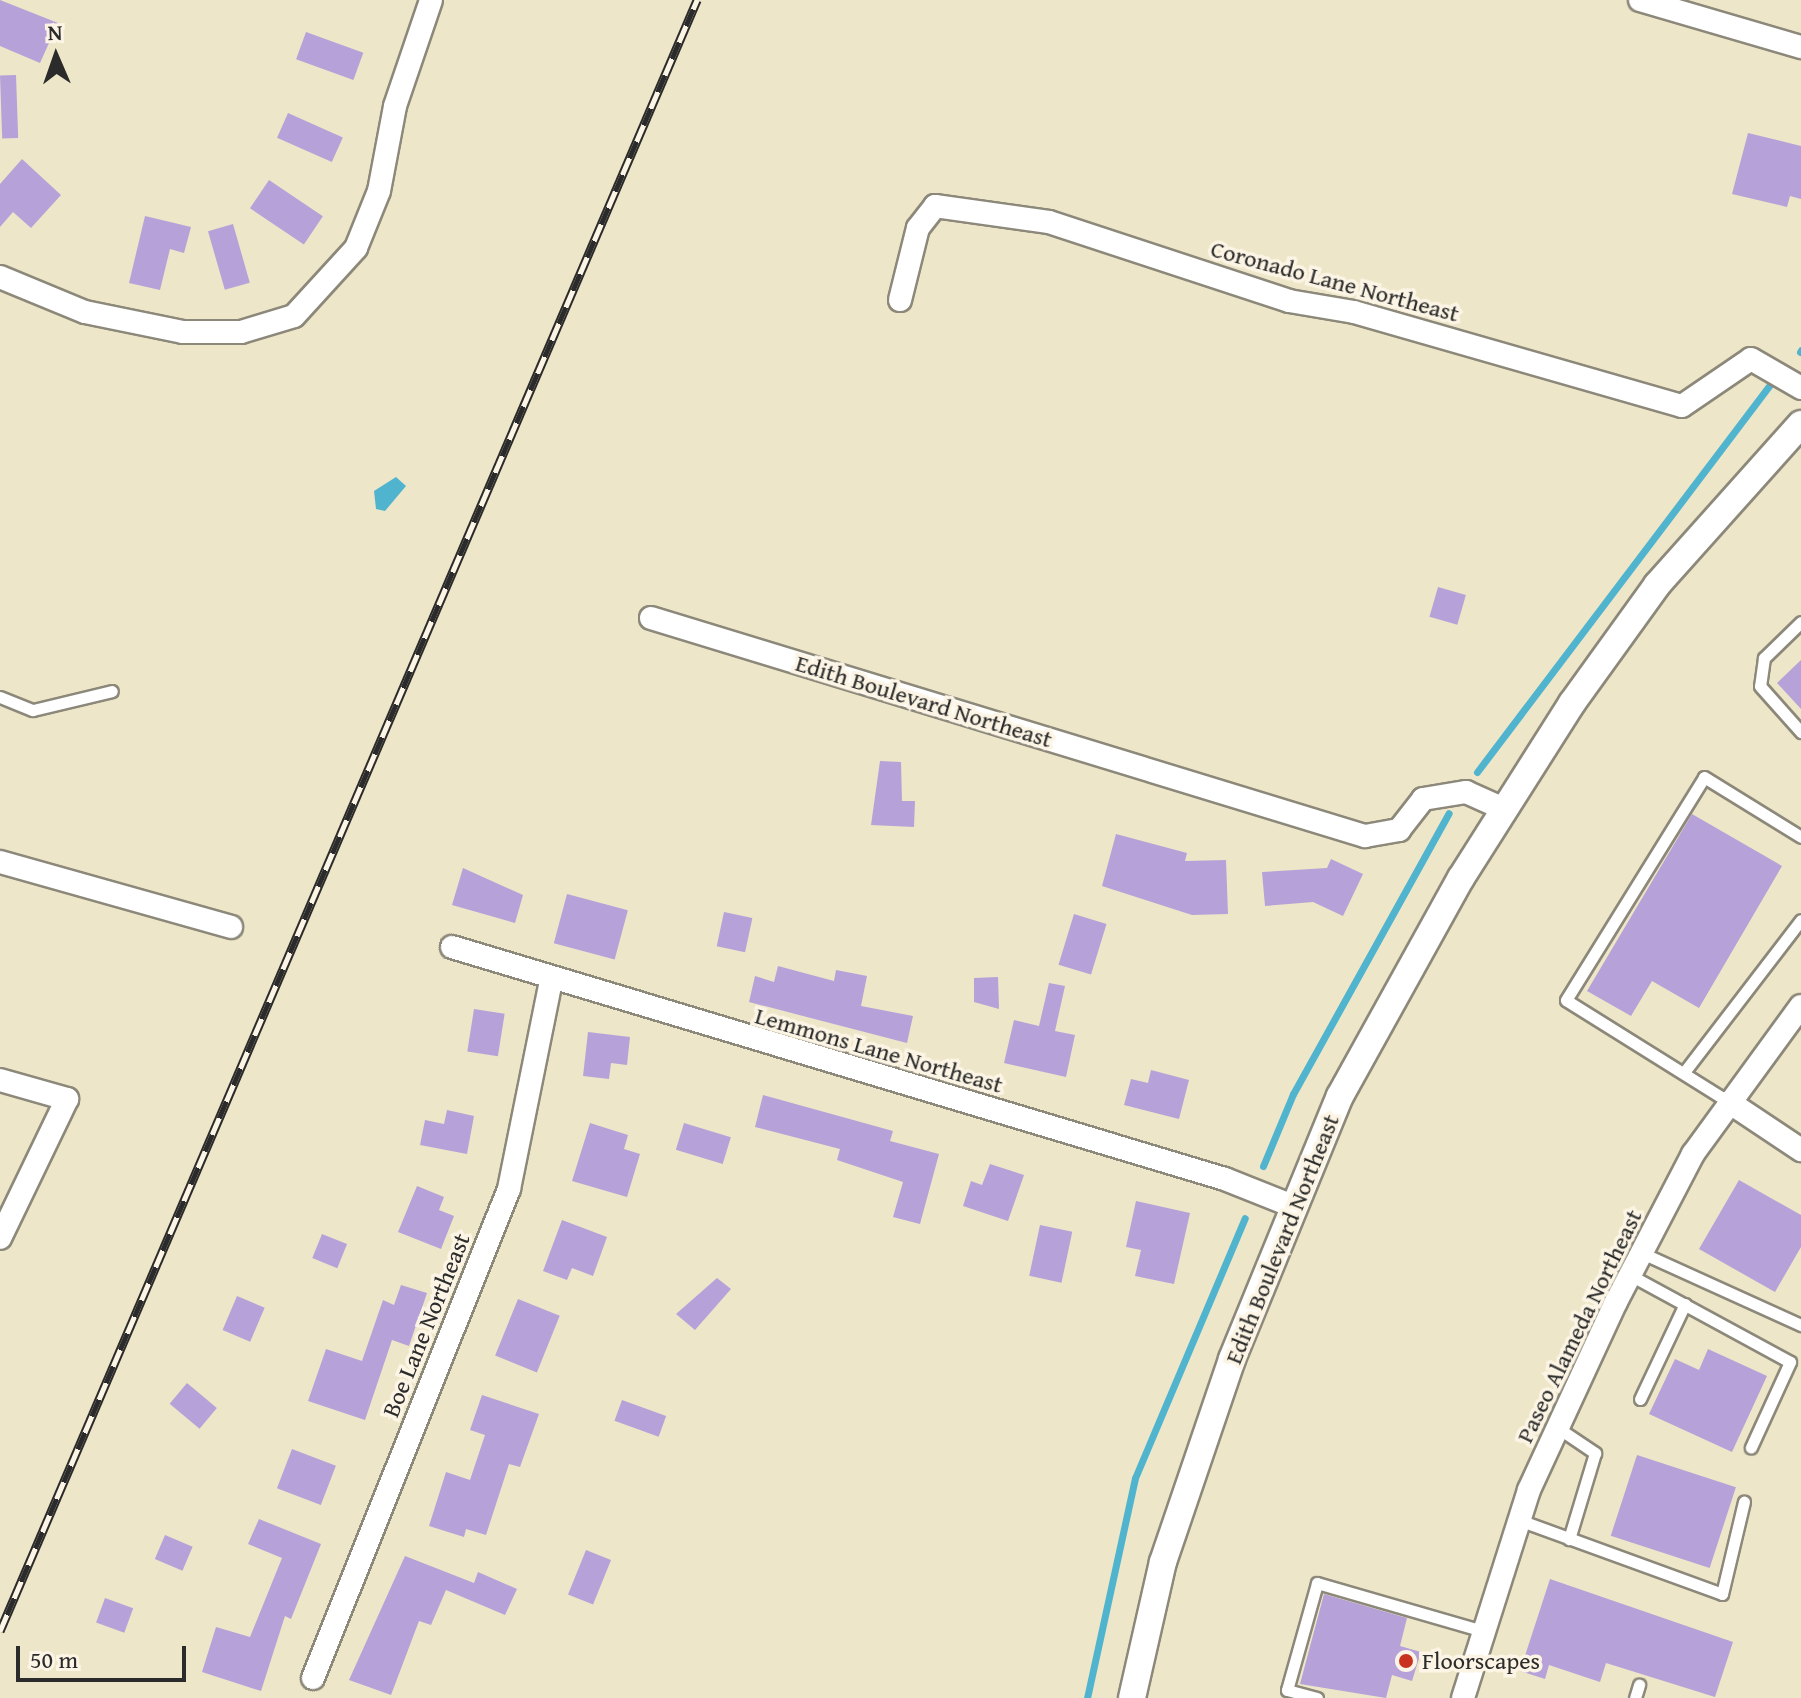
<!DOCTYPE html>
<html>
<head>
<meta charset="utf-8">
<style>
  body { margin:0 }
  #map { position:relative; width:1801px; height:1698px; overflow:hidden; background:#eee6c8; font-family:"Gentium Book Plus",serif }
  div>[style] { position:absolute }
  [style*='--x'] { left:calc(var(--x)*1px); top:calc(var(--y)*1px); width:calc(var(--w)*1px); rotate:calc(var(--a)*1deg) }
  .water>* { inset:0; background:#50b4cf }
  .stream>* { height:7px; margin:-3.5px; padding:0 3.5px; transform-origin:3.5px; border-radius:3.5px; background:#50b4cf }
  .building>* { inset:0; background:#b6a2d8; transform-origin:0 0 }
  .roads { filter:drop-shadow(2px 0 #8c887a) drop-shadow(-2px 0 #8c887a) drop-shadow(0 2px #8c887a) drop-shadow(0 -2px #8c887a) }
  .service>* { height:11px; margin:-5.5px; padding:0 5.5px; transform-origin:5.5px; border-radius:5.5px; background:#fff }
  .minor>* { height:22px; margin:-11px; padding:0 11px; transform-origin:11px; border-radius:11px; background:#fff }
  .tertiary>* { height:26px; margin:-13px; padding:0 13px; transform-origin:13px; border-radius:13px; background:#fff }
  .rail>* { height:9px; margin-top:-4.5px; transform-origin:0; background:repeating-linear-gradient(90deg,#fcf5e5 0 18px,#2b2b2b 0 36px); box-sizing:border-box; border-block:2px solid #2b2b2b }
  .dots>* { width:22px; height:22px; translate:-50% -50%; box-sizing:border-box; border:4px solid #fcf5e5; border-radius:50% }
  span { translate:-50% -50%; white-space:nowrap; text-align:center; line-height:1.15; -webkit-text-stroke:7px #fcf5e5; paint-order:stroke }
  .street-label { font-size:24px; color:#2b2b2b }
  .poi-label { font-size:24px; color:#2b2b2b }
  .left { translate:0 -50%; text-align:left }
  .north { position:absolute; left:16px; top:16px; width:80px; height:80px; -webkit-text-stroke:6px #fcf5e5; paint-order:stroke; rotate:358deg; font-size:22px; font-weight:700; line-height:32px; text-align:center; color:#2b2b2b }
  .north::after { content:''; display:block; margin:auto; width:28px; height:36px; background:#2b2b2b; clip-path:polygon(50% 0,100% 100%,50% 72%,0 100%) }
  .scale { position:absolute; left:16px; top:1646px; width:170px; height:36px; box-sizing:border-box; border:4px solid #2b2b2b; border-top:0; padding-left:10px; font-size:24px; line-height:28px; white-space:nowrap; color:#2b2b2b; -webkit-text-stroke:6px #fcf5e5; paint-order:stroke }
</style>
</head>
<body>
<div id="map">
  <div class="water">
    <div style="clip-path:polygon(396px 477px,406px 486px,385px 511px,376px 509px,374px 491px)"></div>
  </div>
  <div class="stream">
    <div style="--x:1800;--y:352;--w:2;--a:-63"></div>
    <div style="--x:1477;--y:772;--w:486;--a:-52.9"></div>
    <div style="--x:1263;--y:1166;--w:78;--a:-67.4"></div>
    <div style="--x:1293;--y:1094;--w:321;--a:-61"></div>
    <div style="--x:1087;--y:1698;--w:225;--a:-77.7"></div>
    <div style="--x:1135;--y:1478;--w:282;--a:-67.1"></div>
  </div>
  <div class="building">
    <div style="clip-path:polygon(0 0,58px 23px,40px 63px,0 46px)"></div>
    <div style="left:306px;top:32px;width:61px;height:29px;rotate:20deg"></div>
    <div style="left:16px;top:75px;width:63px;height:16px;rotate:88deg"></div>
    <div style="left:288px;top:113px;width:60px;height:27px;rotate:24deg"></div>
    <div style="clip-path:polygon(1748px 133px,1801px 146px,1801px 199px,1790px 196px,1787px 207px,1732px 194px)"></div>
    <div style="clip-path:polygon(22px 159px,61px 195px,31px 228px,13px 212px,0 227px,0 184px)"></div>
    <div style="left:269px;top:180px;width:65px;height:34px;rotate:34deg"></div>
    <div style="clip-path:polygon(145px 216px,191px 227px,184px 253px,170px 249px,160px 290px,129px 283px)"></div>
    <div style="left:233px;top:224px;width:61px;height:26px;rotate:74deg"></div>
    <div style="left:1438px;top:587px;width:29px;height:31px;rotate:16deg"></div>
    <div style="clip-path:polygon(1801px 660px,1801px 709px,1777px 683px)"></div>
    <div style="clip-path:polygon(880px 761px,901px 762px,902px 801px,915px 801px,914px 827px,871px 825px)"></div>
    <div style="clip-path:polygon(1692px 814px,1782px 866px,1699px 1008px,1652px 981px,1631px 1016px,1587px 991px)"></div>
    <div style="clip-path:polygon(1116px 834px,1187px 853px,1185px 861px,1226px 860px,1228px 914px,1192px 915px,1102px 886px)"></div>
    <div style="clip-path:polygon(1331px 859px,1363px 874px,1343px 916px,1313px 902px,1265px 906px,1262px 872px,1327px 868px)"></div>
    <div style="clip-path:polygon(463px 868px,523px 895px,515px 923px,452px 905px)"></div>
    <div style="left:567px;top:894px;width:63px;height:51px;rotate:15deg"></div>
    <div style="left:724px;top:912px;width:29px;height:35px;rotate:12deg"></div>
    <div style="left:1074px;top:914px;width:34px;height:53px;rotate:17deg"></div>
    <div style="clip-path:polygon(778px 966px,834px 981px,836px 970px,867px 976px,861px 1006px,913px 1016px,907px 1043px,749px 1002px,755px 976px,774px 982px)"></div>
    <div style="clip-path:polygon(998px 977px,999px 1009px,974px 1002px,974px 978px)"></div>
    <div style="clip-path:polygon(1049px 983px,1065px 986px,1055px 1031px,1075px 1035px,1066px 1077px,1004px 1063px,1014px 1020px,1039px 1026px)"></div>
    <div style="left:474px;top:1009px;width:31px;height:43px;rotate:9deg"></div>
    <div style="clip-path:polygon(588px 1032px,630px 1037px,627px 1065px,611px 1063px,609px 1079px,583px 1076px)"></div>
    <div style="clip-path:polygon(1151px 1070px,1189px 1080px,1179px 1119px,1124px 1105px,1131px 1079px,1148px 1083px)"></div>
    <div style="clip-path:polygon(763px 1095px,893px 1131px,890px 1141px,939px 1154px,920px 1224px,893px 1217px,903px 1182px,837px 1160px,840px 1149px,755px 1127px)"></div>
    <div style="clip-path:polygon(447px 1110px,474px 1116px,467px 1154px,420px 1145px,425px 1120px,444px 1124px)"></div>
    <div style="clip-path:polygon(590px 1123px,628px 1135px,624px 1149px,640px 1154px,627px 1197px,572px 1181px)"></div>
    <div style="left:684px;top:1123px;width:49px;height:28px;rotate:17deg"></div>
    <div style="clip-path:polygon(990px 1164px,1024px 1175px,1008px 1221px,963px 1206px,971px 1181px,982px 1185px)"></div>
    <div style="clip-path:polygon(1739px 1180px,1801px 1215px,1801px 1247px,1775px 1292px,1699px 1249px)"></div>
    <div style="clip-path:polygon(417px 1186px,444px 1197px,439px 1210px,454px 1216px,441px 1249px,398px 1232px)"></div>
    <div style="clip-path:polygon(1136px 1201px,1190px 1213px,1174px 1284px,1135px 1276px,1141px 1250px,1126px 1247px)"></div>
    <div style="clip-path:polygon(562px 1220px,607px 1237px,593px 1276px,572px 1268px,567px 1280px,543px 1271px)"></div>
    <div style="left:1040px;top:1225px;width:33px;height:52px;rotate:12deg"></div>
    <div style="left:322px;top:1234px;width:27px;height:26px;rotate:22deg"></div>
    <div style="clip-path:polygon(717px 1278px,731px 1289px,695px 1330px,676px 1314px)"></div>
    <div style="clip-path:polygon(401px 1285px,427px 1293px,409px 1346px,392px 1340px,365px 1420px,308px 1401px,326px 1349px,362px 1361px,383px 1300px,394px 1305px)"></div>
    <div style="left:237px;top:1296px;width:30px;height:37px;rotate:23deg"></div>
    <div style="left:518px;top:1299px;width:45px;height:61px;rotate:22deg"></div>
    <div style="clip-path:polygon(1708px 1349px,1767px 1376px,1732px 1452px,1649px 1414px,1675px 1359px,1699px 1370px)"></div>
    <div style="left:187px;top:1383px;width:39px;height:27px;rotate:40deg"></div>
    <div style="clip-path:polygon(482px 1395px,539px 1414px,520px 1467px,509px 1464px,486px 1535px,466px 1529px,464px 1537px,429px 1526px,446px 1472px,470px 1480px,485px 1435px,470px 1430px)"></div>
    <div style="left:622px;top:1400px;width:47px;height:22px;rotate:20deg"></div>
    <div style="left:292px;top:1449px;width:47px;height:42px;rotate:21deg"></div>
    <div style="left:1637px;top:1455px;width:104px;height:85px;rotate:18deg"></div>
    <div style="clip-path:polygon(259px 1519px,321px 1544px,291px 1619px,285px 1616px,261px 1691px,202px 1672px,216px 1627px,250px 1637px,282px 1558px,248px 1544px)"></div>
    <div style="left:165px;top:1535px;width:30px;height:26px;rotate:23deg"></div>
    <div style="left:586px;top:1550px;width:27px;height:48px;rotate:22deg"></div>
    <div style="clip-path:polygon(405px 1556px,474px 1583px,478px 1572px,517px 1589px,505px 1615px,446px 1590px,431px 1625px,419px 1621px,391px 1695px,349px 1680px)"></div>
    <div style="clip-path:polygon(1550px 1579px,1733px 1642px,1715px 1697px,1606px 1663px,1600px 1682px,1549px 1665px,1545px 1679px,1520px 1671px)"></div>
    <div style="clip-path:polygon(1324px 1594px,1407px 1618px,1400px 1646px,1421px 1652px,1412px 1681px,1392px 1675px,1386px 1698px,1300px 1684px)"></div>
    <div style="left:105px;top:1598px;width:30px;height:26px;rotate:20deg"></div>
  </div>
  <div class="roads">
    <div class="service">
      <div style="--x:1801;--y:622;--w:52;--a:135.8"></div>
      <div style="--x:1764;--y:658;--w:28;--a:98"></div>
      <div style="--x:1760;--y:686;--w:62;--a:48.3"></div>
      <div style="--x:0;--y:697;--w:35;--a:22"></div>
      <div style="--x:33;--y:710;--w:81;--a:-13.5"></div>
      <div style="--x:1685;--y:1071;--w:190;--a:-52.5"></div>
      <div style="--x:1729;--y:1102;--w:192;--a:-148"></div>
      <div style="--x:1566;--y:1000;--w:262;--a:-58.2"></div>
      <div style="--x:1704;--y:777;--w:114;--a:31.7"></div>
      <div style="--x:1642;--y:1253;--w:175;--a:24.4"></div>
      <div style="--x:1630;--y:1275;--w:182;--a:28.5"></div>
      <div style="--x:1790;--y:1362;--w:94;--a:114.6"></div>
      <div style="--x:1640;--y:1399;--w:105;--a:-64.7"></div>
      <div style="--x:1558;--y:1428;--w:45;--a:34"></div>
      <div style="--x:1595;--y:1453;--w:90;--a:106.8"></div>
      <div style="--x:1519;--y:1520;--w:216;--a:20"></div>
      <div style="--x:1722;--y:1594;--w:95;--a:-76.6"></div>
      <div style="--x:1317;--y:1698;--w:31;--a:-165"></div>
      <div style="--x:1287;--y:1690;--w:111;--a:-74.3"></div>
      <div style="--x:1317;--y:1583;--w:170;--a:16.1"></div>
      <div style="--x:1635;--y:1698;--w:14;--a:-73"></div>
    </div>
    <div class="minor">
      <div style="--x:1640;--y:0;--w:168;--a:16.3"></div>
      <div style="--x:0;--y:277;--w:92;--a:22.4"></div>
      <div style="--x:85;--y:312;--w:100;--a:11.5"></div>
      <div style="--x:183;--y:332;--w:58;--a:0"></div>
      <div style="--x:241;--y:332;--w:55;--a:-16.8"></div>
      <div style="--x:294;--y:316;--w:92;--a:-47.6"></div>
      <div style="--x:356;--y:248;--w:61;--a:-68"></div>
      <div style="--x:379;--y:191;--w:86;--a:-79.3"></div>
      <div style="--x:395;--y:106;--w:112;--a:-71.2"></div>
      <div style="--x:900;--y:300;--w:74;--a:-76"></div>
      <div style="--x:918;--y:228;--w:28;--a:-52"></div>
      <div style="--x:935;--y:206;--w:115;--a:8"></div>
      <div style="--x:1049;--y:222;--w:253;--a:18.2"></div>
      <div style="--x:1289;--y:301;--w:66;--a:9.6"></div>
      <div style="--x:1354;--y:312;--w:341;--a:16"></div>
      <div style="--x:1682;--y:406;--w:83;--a:-34.3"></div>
      <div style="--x:1751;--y:359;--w:58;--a:30.1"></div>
      <div style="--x:651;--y:618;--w:747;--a:16.98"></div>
      <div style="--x:1365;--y:836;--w:35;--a:-10"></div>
      <div style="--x:1399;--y:830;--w:39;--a:-52"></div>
      <div style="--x:1423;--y:799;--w:44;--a:-9.2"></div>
      <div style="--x:1466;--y:792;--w:44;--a:24.2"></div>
      <div style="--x:0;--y:862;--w:240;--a:15.7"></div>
      <div style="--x:452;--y:947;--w:807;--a:16.71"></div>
      <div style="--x:1225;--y:1179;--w:70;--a:21.8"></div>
      <div style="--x:0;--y:1080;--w:70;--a:15.8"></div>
      <div style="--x:67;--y:1099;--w:154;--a:115.7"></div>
      <div style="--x:1729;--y:1102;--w:87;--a:33.7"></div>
      <div style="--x:313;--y:1678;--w:527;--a:-68.16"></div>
      <div style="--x:509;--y:1189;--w:212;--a:-78.6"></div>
      <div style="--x:1463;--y:1698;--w:218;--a:-72.4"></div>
      <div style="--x:1529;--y:1490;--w:207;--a:-65.2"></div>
      <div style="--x:1616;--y:1302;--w:167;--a:-62.5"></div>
      <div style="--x:1693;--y:1154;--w:183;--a:-53.9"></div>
    </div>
    <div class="tertiary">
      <div style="--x:1132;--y:1698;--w:139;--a:-77.2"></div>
      <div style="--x:1163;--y:1562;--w:214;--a:-71.2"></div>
      <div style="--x:1232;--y:1359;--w:284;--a:-67.7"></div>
      <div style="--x:1340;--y:1096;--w:249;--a:-61"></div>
      <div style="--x:1461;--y:878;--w:207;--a:-57.6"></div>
      <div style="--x:1572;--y:703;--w:145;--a:-54.2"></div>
      <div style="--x:1657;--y:585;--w:216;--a:-48.2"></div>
    </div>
  </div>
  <div class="rail">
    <div style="--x:0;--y:1631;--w:1774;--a:-66.86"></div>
  </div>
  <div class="dots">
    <div style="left:1406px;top:1661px;background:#c8321e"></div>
  </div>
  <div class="street-label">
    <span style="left:1335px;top:281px;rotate:15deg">Coronado Lane Northeast</span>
    <span style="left:924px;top:701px;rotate:17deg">Edith Boulevard Northeast</span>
    <span style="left:879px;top:1050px;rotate:16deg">Lemmons Lane Northeast</span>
    <span style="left:1282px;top:1239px;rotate:-68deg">Edith Boulevard Northeast</span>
    <span style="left:426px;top:1325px;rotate:-68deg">Boe Lane Northeast</span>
    <span style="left:1579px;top:1326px;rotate:-64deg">Paseo Alameda Northeast</span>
  </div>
  <div class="poi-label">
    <span class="left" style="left:1422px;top:1661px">Floorscapes</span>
  </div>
  <div class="north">N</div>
  <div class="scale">50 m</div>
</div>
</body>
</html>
